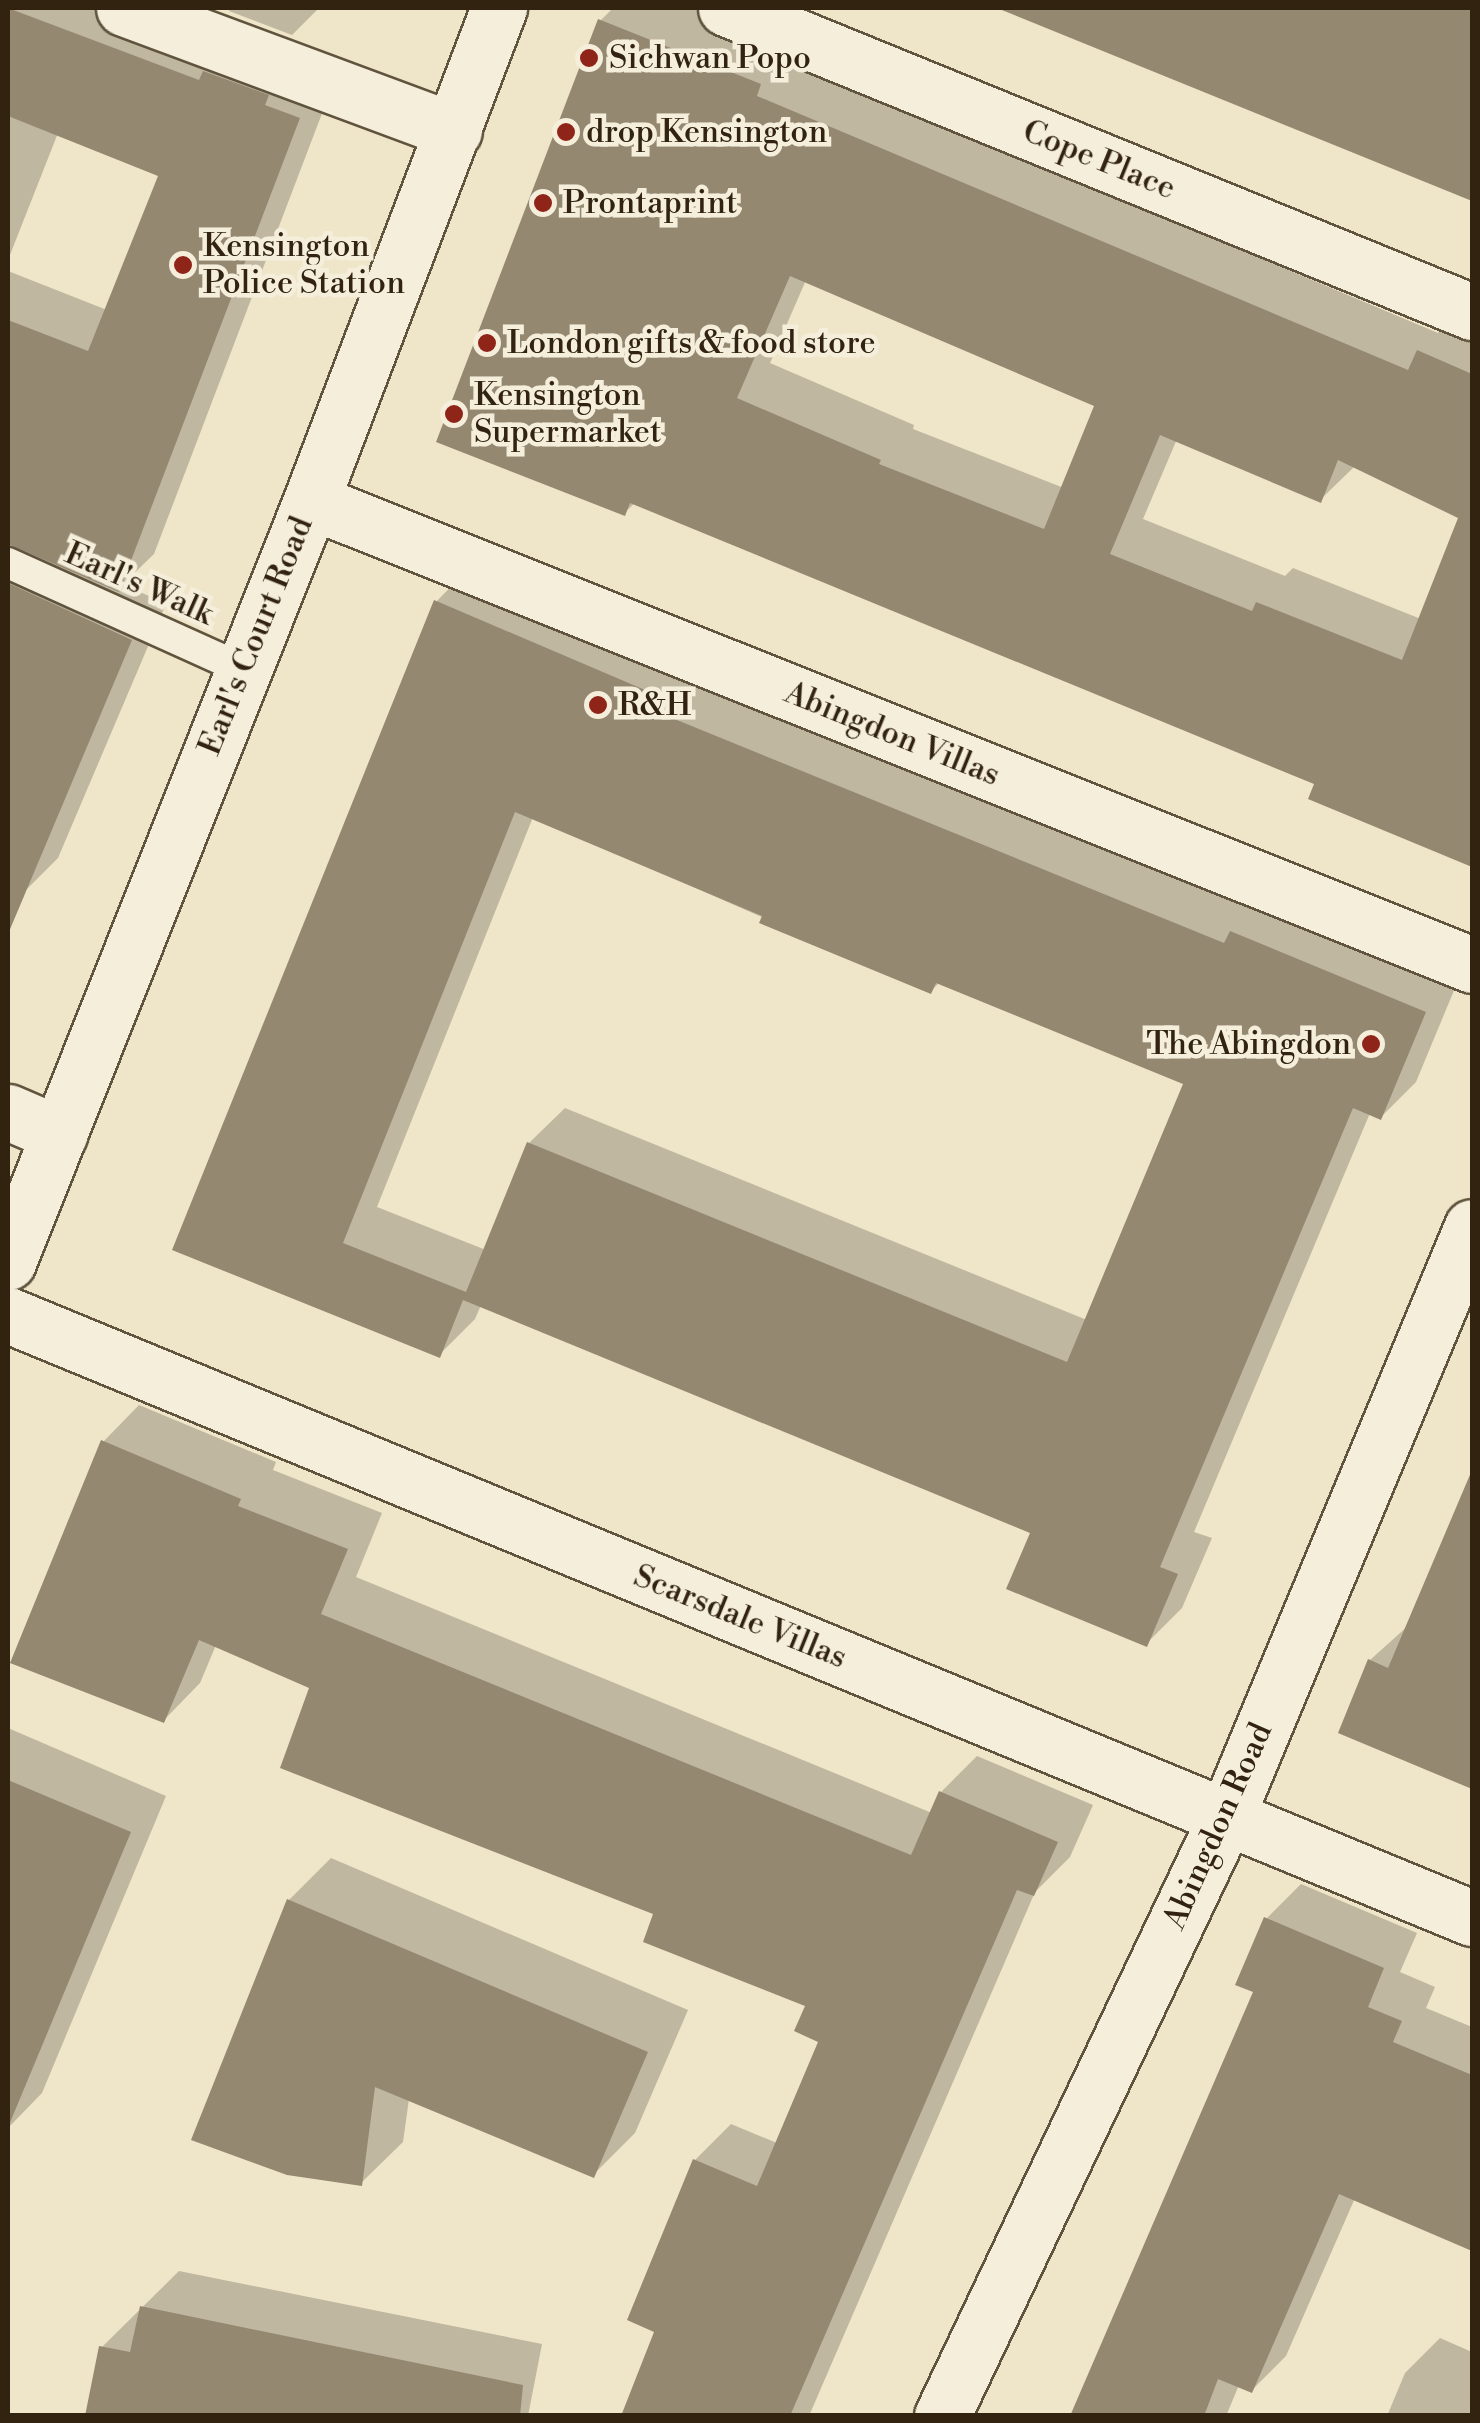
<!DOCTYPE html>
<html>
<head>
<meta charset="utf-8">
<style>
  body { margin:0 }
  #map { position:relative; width:1480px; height:2423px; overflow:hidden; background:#efe5c8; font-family:"Libre Bodoni",serif }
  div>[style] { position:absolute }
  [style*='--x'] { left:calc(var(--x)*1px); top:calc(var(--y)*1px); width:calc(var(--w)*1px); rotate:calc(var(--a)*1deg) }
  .shadow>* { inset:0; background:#0003 }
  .building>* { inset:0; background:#948870 }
  .roads { filter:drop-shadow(2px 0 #60543e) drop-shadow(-2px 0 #60543e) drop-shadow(0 2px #60543e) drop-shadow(0 -2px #60543e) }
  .service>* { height:30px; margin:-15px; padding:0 15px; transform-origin:15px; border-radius:15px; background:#f5eedb }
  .minor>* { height:55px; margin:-27.5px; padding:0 27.5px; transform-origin:27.5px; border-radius:27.5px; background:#f5eedb }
  .secondary>* { height:55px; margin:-27.5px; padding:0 27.5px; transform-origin:27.5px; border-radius:27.5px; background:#f5eedb }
  .dots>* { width:28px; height:28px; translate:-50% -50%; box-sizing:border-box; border:5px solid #f5eedb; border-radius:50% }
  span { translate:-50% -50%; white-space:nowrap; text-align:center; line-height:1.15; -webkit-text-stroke:9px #f5eedb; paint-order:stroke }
  .poi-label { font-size:32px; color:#312310 }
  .left { translate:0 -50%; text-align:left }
  .right { translate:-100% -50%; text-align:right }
  .street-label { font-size:32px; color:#312310 }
  .frame { position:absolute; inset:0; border:10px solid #312310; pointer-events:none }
</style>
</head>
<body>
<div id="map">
  <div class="shadow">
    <div style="clip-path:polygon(8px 8px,137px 8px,334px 82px,154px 554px,123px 584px,166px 604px,58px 858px,25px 891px,8px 933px,8px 271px,107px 310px,161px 175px,58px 133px,8px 260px)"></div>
    <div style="clip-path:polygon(231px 8px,319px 8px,292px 35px,229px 11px)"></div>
    <div style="clip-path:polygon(evenodd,613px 8px,691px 8px,794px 48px,790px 60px,1438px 333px,1454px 316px,1472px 324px,1472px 865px,1312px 798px,1318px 783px,635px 503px,624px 513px,600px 21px,613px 8px,806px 280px,1097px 405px,1064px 488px,913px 429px,914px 425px,770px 363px,806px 280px,613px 8px,1177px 439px,1320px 500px,1355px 466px,1461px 517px,1421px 619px,1293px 568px,1285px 576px,1143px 519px,1177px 439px)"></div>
    <div style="clip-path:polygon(998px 8px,1472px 8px,1472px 199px)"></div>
    <div style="clip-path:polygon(evenodd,471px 566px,1460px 976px,1416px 1082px,1380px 1118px,1370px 1113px,1194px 1532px,1212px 1538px,1182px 1608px,1146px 1644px,1034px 1531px,481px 1305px,475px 1319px,439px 1355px,175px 1249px,436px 602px,471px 566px,533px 817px,931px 991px,940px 982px,1187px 1082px,1087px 1320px,565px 1108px,529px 1143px,486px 1250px,377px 1207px,533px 817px)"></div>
    <div style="clip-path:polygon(139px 1405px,276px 1462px,273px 1470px,382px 1513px,356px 1577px,932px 1813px,941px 1792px,977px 1756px,1093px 1805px,1070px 1857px,1035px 1892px,809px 2416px,624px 2416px,657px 2330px,695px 2160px,731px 2124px,777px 2143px,821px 2040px,808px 2004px,656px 1912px,312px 1686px,216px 1645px,200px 1683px,164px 1720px,103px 1442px)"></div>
    <div style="clip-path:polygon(1472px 1476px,1472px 1783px,1341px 1731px,1370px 1660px,1409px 1625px)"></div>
    <div style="clip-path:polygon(8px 1728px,166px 1796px,42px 2093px,8px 2128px)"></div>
    <div style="clip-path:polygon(331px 1858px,688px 2010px,635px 2133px,593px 2175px,409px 2099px,403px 2142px,361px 2183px,289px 1900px)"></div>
    <div style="clip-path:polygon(1301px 1884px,1417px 1933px,1400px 1972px,1435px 1987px,1426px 2008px,1472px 2027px,1472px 2247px,1355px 2198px,1286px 2356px,1252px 2390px,1239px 2385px,1226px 2416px,1073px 2416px,1257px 1990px,1266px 1919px)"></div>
    <div style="clip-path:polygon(179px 2271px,542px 2344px,528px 2416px,88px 2416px,102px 2347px)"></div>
    <div style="clip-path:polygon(1440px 2338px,1472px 2352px,1472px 2416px,1387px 2416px,1405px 2373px)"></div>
  </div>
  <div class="building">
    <div style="clip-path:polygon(8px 8px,199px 80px,203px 71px,269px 95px,265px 105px,300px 118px,119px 592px,8px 544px,8px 320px,88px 351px,158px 176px,8px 116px)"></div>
    <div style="clip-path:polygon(1002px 8px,1472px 8px,1472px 201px,1002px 10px)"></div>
    <div style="clip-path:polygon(evenodd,598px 19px,761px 84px,757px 96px,1408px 370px,1417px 350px,1472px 374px,1472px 867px,1308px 799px,1314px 784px,630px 503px,625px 516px,436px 442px,598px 19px,790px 276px,1094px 406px,1044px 529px,879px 464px,881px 460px,737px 398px,790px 276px,598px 19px,1160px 435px,1321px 503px,1338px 460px,1458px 518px,1402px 660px,1256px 602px,1252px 611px,1110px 554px,1160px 435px)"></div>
    <div style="clip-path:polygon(8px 583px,132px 640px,8px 934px)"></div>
    <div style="clip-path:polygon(evenodd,434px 600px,652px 693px,645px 707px,1224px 943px,1230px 931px,1426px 1012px,1381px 1120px,1353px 1108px,1160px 1567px,1178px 1574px,1147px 1647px,1006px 1589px,1030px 1533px,463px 1300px,440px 1358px,172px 1250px,434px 600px,515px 812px,762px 916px,759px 923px,931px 994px,936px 983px,1183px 1084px,1067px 1362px,527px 1142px,466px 1292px,343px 1243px,515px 812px)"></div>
    <div style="clip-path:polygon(101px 1440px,241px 1499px,238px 1506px,348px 1549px,321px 1614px,911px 1855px,939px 1791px,1058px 1842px,1034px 1896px,1017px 1890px,790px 2416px,621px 2416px,654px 2332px,627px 2320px,693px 2159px,757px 2186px,818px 2042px,794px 2031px,805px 2006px,643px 1942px,653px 1914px,280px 1768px,309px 1688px,199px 1640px,164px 1723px,10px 1663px)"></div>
    <div style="clip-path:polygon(1472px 1470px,1472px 1789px,1338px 1733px,1368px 1659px,1388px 1668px)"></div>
    <div style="clip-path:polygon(8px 1780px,131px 1832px,9px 2125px,8px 2125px)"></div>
    <div style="clip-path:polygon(287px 1899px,648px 2052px,594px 2178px,375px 2087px,362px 2186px,287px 2175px,191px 2140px)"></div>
    <div style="clip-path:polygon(1264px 1917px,1384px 1968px,1368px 2007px,1402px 2021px,1393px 2042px,1472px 2075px,1472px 2251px,1339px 2194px,1252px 2393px,1218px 2379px,1204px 2416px,1070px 2416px,1253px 1992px,1235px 1985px)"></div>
    <div style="clip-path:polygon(140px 2306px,523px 2385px,520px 2416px,85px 2416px,99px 2346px,130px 2352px)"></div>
  </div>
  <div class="roads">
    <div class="service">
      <div style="--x:8;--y:563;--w:256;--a:24.3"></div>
    </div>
    <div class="minor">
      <div style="--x:124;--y:8;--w:352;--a:20.4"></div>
      <div style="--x:726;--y:8;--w:806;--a:22.17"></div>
      <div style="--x:311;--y:501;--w:1250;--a:21.78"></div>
      <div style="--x:8;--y:1112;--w:56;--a:23.3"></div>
      <div style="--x:8;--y:1315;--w:1583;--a:22.39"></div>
      <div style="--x:942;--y:2416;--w:663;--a:-64.63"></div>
      <div style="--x:1226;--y:1817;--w:639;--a:-67.37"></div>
    </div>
    <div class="secondary">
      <div style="--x:8;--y:1262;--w:819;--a:-68.29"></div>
      <div style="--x:311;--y:501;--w:528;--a:-69.13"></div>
    </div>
  </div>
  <div class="dots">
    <div style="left:589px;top:58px;background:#8f2418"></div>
    <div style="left:566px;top:132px;background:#8f2418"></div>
    <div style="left:543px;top:203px;background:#8f2418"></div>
    <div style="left:183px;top:265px;background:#8f2418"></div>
    <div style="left:487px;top:343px;background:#8f2418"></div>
    <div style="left:454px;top:414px;background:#8f2418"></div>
    <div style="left:598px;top:705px;background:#8f2418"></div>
    <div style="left:1371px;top:1044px;background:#8f2418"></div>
  </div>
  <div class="poi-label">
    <span class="left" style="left:609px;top:58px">Sichwan Popo</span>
    <span class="left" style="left:586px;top:132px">drop Kensington</span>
    <span class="left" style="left:563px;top:203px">Prontaprint</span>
    <span class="left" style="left:203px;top:265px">Kensington<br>Police Station</span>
    <span class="left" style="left:507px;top:343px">London gifts &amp; food store</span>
    <span class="left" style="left:474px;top:414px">Kensington<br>Supermarket</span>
    <span class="left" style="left:618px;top:705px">R&amp;H</span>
    <span class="right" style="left:1351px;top:1044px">The Abingdon</span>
  </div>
  <div class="street-label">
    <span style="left:1099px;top:160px;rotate:22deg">Cope Place</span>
    <span style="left:139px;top:584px;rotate:24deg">Earl's Walk</span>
    <span style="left:256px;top:636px;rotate:-68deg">Earl's Court Road</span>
    <span style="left:892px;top:734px;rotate:22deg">Abingdon Villas</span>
    <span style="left:740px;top:1617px;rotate:22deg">Scarsdale Villas</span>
    <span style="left:1218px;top:1826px;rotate:-66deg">Abingdon Road</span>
  </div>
  <div class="frame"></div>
</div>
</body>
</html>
